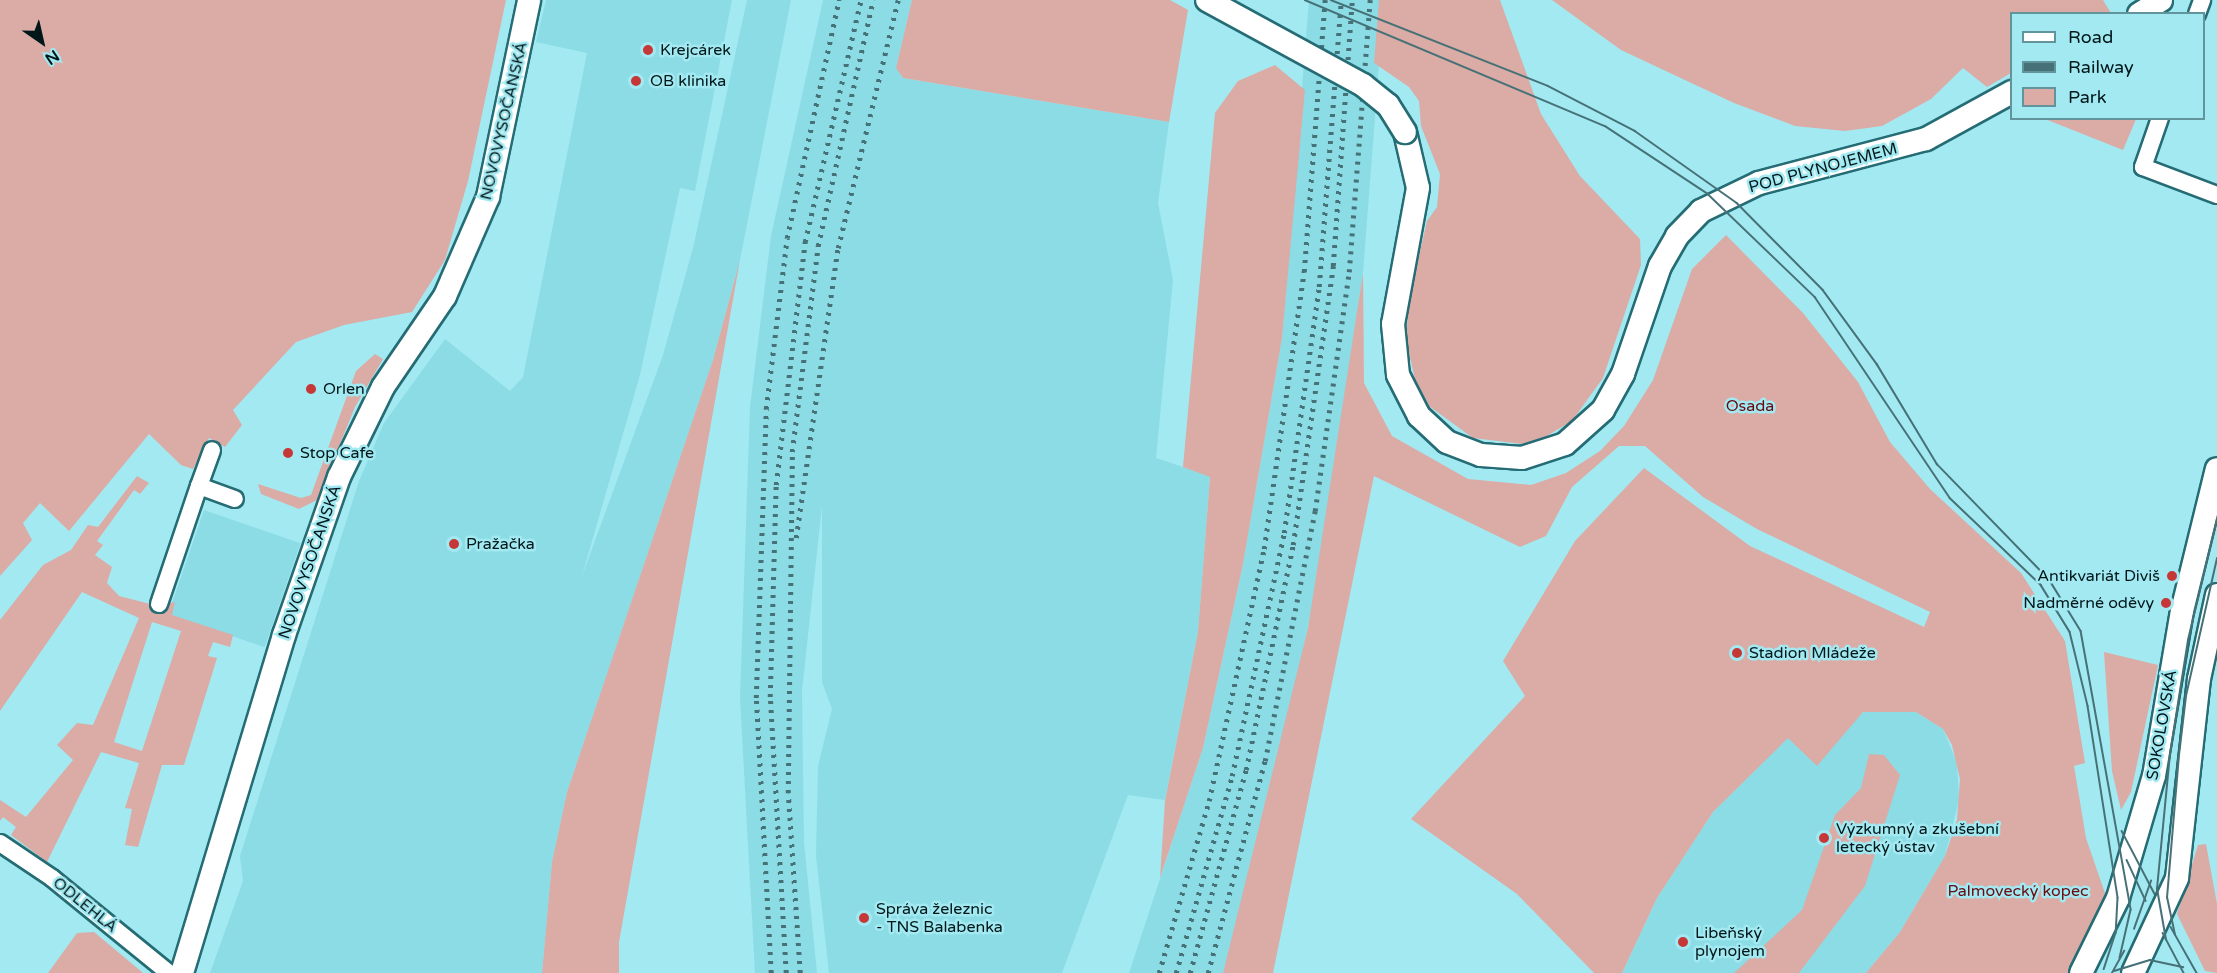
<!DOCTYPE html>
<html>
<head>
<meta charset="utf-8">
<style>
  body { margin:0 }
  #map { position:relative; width:2217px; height:973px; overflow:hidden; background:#a3e9f1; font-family:"Varela Round",sans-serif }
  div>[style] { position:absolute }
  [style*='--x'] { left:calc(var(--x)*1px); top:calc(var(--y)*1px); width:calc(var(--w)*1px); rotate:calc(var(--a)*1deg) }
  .built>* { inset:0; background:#8cdce6; transform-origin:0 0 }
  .green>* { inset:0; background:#dbaba6 }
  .roads { filter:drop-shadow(2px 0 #256c74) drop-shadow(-2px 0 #256c74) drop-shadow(0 2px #256c74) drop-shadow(0 -2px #256c74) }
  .minor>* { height:16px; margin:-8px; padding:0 8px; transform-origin:8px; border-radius:8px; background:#fff }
  .secondary>* { height:22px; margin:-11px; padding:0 11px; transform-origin:11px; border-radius:11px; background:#fff }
  .tram>* { height:1.5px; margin:-0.75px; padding:0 0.75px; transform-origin:0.75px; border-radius:0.75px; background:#467177 }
  .rail>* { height:4.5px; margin-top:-2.25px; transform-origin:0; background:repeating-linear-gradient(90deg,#467177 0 3px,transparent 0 9px) }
  .bridges { filter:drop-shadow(2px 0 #256c74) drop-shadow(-2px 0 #256c74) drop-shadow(0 2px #256c74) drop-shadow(0 -2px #256c74) }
  .secondary-bridge>* { height:22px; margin:-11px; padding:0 11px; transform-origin:11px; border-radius:11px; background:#fff }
  .dots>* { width:16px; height:16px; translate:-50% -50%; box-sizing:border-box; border:3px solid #a3e9f1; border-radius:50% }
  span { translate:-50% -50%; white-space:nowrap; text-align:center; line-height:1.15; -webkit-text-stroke:5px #a3e9f1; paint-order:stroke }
  .poi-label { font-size:16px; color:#00171a }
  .left { translate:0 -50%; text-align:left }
  .right { translate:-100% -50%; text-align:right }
  .street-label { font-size:16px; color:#00171a }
  .park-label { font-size:16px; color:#680a10 }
  .legend { position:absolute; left:2010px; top:12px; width:195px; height:108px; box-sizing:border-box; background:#a3e9f1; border:2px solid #62959b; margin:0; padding:8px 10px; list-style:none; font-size:18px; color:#00171a }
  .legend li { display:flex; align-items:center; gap:12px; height:30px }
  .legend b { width:30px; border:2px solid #62959b }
  .north { position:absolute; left:12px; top:12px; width:60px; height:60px; -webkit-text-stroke:4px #a3e9f1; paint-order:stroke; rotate:146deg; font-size:16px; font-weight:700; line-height:24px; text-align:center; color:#00171a }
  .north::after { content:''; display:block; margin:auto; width:21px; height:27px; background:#00171a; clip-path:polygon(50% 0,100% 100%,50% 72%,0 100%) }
</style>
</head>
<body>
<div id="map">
  <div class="built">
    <div style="clip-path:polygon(546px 0,732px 0,695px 191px,680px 188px,640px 375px,582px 576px,663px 355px,693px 248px,747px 0,791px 0,740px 260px,713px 360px,567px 792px,552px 862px,542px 973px,210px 973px,243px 881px,240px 856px,359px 481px,384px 423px,445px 339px,510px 391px,523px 377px,587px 53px,536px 42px)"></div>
    <div style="clip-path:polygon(823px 0,912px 0,896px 68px,903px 78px,1169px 122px,1158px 203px,1173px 280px,1156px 458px,1210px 476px,1198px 632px,1165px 800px,1128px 795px,1062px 973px,829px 973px,816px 856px,818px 766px,832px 709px,822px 682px,822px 506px,802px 691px,804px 842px,817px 973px,755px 973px,740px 698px,750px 407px,771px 236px)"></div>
    <div style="clip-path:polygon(1309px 0,1384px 0,1363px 273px,1320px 569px,1279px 764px,1223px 973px,1129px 973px,1203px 748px,1243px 564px,1282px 338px)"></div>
    <div style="left:204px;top:510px;width:102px;height:110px;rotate:19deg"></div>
    <div style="clip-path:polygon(1877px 708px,1916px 712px,1943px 729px,1957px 763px,1959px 800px,1945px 856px,1900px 932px,1866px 973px,1622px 973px,1657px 898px,1713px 812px,1788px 737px)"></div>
  </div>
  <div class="green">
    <div style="clip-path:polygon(0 0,506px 0,468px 181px,445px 260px,412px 312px,344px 325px,296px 342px,233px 410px,242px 425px,225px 447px,209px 438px,193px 469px,181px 465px,149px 434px,69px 531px,40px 503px,23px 523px,32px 540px,0 576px)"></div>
    <div style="clip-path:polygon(912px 0,1170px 0,1188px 10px,1169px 122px,903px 78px,896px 68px)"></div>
    <div style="clip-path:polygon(1379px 0,1500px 0,1541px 114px,1580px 176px,1640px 239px,1641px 265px,1603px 378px,1572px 421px,1545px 437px,1522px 444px,1473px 438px,1429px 406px,1415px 379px,1406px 340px,1409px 300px,1427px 221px,1437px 207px,1440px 174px,1421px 126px,1419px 101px,1409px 87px,1374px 63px)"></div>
    <div style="clip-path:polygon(1552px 0,2103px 0,2111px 13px,2012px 14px,2011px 73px,1987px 87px,1963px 68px,1931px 99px,1882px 126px,1845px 131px,1795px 126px,1734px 103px,1621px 50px)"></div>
    <div style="clip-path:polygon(1275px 65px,1305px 90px,1282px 338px,1243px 564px,1203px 748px,1160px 878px,1165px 801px,1198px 632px,1210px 477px,1183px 467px,1215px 113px,1238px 81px)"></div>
    <div style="clip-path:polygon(2045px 119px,2136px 119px,2123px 150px)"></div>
    <div style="clip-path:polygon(1726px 235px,1803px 313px,1858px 382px,1890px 442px,1930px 489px,2021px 573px,2065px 641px,2085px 763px,2074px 766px,2086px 838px,2108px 902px,2073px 973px,1866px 973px,1900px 932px,1945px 856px,1957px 820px,1960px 779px,1952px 745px,1943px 729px,1916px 712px,1863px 712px,1817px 766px,1788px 738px,1713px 812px,1657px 898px,1622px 973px,1594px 973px,1517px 894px,1411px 819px,1525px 696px,1503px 661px,1575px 541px,1644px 468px,1750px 546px,1924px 627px,1930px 612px,1757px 529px,1703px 497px,1645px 446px,1619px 446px,1572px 487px,1546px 536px,1520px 547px,1374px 476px,1273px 973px,1223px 973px,1308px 628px,1363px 273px,1364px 383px,1392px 436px,1468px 479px,1531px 485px,1566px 473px,1600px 451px,1624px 426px,1653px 380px,1692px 269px)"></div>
    <div style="clip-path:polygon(740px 260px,619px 942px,619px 973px,542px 973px,552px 862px,567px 792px,713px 360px)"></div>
    <div style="clip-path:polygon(375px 354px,383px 359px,355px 407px,317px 500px,299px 509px,261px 494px,258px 484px,301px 498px,311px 495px,356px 371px)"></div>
    <div style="clip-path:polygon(evenodd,137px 476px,149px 483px,140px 494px,134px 490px,97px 541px,103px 545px,95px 555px,112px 567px,107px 583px,119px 596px,158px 606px,175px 602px,172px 615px,233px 635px,230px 647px,213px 642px,208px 656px,217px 658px,184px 765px,162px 765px,138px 847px,125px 845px,132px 809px,125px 808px,139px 763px,101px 752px,47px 862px,11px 835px,16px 827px,3px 817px,0 821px,0 800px,26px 817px,73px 760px,57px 745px,77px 723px,93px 725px,139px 618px,82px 592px,0 711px,0 620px,43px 565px,71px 550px,88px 525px,98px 527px,137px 476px,152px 622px,181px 631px,142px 751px,114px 742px,152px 622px)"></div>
    <div style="clip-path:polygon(2104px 652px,2158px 665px,2131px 792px,2121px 810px,2112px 771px)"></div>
    <div style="clip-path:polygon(1869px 754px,1884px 755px,1900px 775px,1865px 886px,1799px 973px,1734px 973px,1802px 910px,1835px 815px,1861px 788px)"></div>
    <div style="clip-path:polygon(2206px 844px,2217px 904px,2217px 973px,2205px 971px,2177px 914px,2198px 845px)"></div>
    <div style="clip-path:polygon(94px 932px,142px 972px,143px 973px,48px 973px,77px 933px)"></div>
  </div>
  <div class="roads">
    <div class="minor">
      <div style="--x:2197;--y:14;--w:15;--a:-70"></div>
      <div style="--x:2160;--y:118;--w:52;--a:109.1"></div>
      <div style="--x:2143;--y:167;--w:79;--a:20.7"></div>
      <div style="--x:199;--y:486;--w:38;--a:-70"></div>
      <div style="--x:159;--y:604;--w:125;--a:-71.3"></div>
      <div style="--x:199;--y:486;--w:38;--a:20"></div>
      <div style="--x:0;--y:843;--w:63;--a:33.9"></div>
      <div style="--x:52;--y:878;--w:151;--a:39.1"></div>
    </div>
    <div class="secondary">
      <div style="--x:2139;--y:14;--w:26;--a:-32"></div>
      <div style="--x:1405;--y:132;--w:57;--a:76.9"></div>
      <div style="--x:1418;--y:188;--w:138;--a:100.4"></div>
      <div style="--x:1393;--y:324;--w:51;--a:84.4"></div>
      <div style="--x:1398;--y:375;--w:46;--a:62.9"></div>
      <div style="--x:1419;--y:416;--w:38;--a:43"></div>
      <div style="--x:1447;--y:442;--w:36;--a:21"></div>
      <div style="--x:1481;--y:455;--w:41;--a:4.2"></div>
      <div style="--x:1522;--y:458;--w:45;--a:-18"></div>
      <div style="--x:1565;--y:444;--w:51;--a:-41.8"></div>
      <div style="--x:1603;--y:410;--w:41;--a:-60.9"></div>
      <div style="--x:1623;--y:374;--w:114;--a:-71.1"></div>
      <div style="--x:1660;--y:266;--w:34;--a:-60"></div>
      <div style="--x:1677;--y:236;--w:35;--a:-46"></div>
      <div style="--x:1701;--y:211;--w:64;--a:-25.8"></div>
      <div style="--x:1759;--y:183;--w:173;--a:-14.8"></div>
      <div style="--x:1926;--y:139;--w:98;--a:-28.7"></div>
      <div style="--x:182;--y:973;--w:353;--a:-73.2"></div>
      <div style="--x:284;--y:635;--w:167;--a:-70.8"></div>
      <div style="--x:339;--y:477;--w:100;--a:-63.9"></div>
      <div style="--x:383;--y:387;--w:110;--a:-55.7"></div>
      <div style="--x:445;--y:296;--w:108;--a:-66.5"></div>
      <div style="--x:488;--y:197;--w:201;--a:-78.2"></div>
      <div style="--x:2081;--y:973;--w:84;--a:-63.7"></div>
      <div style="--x:2118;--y:898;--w:127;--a:-73.6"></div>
      <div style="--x:2154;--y:776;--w:167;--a:-80.4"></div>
      <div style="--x:2182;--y:611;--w:146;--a:-76.2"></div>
      <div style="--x:2133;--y:973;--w:105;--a:-65.1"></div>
      <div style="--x:2177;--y:878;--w:200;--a:-83.7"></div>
      <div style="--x:2199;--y:679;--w:86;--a:-77.9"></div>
    </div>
  </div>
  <div class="tram">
    <div style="--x:1305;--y:0;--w:325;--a:22.8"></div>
    <div style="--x:1605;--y:126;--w:123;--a:33.4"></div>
    <div style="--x:1708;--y:194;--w:149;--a:43.9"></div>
    <div style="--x:1815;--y:297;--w:242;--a:56.1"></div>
    <div style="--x:1950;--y:498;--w:126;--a:43.7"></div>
    <div style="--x:2041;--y:585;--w:55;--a:58.3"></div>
    <div style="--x:2070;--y:632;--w:76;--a:76.3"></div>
    <div style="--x:2088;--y:706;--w:194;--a:81.1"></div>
    <div style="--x:2118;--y:898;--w:35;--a:93"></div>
    <div style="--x:2116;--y:933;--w:38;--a:108"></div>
    <div style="--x:1331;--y:0;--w:233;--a:21.6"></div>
    <div style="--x:1548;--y:86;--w:98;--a:27.3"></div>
    <div style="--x:1635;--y:131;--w:125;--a:35.2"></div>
    <div style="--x:1737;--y:203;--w:122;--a:45.3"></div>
    <div style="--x:1823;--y:290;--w:92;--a:53.9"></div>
    <div style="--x:1877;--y:364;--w:117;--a:59"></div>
    <div style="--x:1937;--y:464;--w:161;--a:45.8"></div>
    <div style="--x:2049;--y:579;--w:61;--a:58.4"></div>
    <div style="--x:2081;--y:631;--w:283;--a:79.8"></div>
    <div style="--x:2131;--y:910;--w:49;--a:102.9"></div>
    <div style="--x:2122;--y:831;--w:71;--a:62.4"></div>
    <div style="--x:2127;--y:860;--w:45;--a:65.1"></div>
    <div style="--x:2171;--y:927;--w:53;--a:60.5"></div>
    <div style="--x:2134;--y:929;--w:51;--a:-70.5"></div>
    <div style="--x:2163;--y:933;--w:45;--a:62.3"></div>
    <div style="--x:2175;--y:935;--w:38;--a:-102"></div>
    <div style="--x:2167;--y:898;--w:144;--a:-85.2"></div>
    <div style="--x:2179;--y:755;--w:59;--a:-83.2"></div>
    <div style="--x:2186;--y:696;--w:141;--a:-77.3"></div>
    <div style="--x:2166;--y:940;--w:52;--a:-100"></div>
    <div style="--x:2157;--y:889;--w:136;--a:-84.5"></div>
    <div style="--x:2170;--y:754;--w:115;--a:-81"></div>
    <div style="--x:2188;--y:640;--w:124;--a:-76.5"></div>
    <div style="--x:2114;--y:971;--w:38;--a:-17"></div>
    <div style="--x:2150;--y:960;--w:34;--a:12"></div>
    <div style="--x:2112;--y:973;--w:25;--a:-61"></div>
  </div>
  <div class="rail">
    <div style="--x:796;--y:538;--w:293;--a:-81.8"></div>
    <div style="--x:838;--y:248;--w:255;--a:-76.4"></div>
    <div style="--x:771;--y:973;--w:275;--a:-93.1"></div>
    <div style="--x:756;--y:698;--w:289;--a:-88"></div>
    <div style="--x:766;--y:409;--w:172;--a:-83"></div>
    <div style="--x:787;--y:238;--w:244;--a:-77.7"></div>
    <div style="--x:786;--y:973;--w:276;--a:-93.3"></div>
    <div style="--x:770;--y:697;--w:212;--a:-88.4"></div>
    <div style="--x:776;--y:485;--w:245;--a:-83.2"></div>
    <div style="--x:805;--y:242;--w:248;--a:-77"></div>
    <div style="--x:800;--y:973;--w:180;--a:-93.8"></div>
    <div style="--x:788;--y:793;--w:341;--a:-89.3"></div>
    <div style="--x:792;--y:452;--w:208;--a:-82.8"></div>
    <div style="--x:818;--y:246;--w:252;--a:-77.4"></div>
    <div style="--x:1159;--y:973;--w:179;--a:-73.8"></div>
    <div style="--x:1209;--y:801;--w:258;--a:-77.7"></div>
    <div style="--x:1264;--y:549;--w:280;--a:-81.8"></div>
    <div style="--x:1304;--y:272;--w:273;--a:-85.6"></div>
    <div style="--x:1176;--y:973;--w:205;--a:-74.1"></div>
    <div style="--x:1232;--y:776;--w:249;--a:-77.9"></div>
    <div style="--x:1284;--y:533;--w:248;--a:-81.9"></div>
    <div style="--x:1319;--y:287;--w:288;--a:-85.6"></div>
    <div style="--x:1190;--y:973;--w:211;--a:-74.6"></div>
    <div style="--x:1246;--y:770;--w:230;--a:-78.2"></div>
    <div style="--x:1293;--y:545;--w:282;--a:-81.8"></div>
    <div style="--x:1333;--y:266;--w:267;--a:-85.9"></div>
    <div style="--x:1208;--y:973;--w:220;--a:-75"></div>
    <div style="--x:1265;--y:761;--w:255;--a:-78.7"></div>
    <div style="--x:1315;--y:511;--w:241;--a:-81.9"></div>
    <div style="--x:1349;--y:272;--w:273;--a:-85.6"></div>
  </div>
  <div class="bridges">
    <div class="secondary-bridge">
      <div style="--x:1207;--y:0;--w:178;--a:28.6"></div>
      <div style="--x:1363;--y:85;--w:32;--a:39"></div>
      <div style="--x:1388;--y:105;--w:32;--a:58"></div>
    </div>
  </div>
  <div class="dots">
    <div style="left:648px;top:50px;background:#c63738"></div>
    <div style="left:636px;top:81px;background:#c63738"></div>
    <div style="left:311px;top:389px;background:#c63738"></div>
    <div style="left:288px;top:453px;background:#c63738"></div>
    <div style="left:454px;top:544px;background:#c63738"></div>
    <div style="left:2172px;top:576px;background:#c63738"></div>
    <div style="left:2166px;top:603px;background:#c63738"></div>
    <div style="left:1737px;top:653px;background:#c63738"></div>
    <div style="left:1824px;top:838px;background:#c63738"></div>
    <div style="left:864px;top:918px;background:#c63738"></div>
    <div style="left:1683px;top:942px;background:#c63738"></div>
  </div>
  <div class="poi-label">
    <span class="left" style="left:660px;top:50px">Krejcárek</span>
    <span class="left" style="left:650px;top:81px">OB klinika</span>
    <span class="left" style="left:323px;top:389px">Orlen</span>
    <span class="left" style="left:300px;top:453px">Stop Cafe</span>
    <span class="left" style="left:466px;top:544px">Pražačka</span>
    <span class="right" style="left:2160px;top:576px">Antikvariát Diviš</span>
    <span class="right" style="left:2154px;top:603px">Nadměrné oděvy</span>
    <span class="left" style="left:1749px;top:653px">Stadion Mládeže</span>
    <span class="left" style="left:1836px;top:838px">Výzkumný a zkušební<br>letecký ústav</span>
    <span class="left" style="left:876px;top:918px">Správa železnic<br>- TNS Balabenka</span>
    <span class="left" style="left:1695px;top:942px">Libeňský<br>plynojem</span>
  </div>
  <div class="street-label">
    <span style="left:504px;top:121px;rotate:-77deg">NOVOVYSOČANSKÁ</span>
    <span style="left:1823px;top:168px;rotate:-15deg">POD PLYNOJEMEM</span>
    <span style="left:310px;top:562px;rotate:-71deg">NOVOVYSOČANSKÁ</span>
    <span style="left:2162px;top:725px;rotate:-80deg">SOKOLOVSKÁ</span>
    <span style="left:85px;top:905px;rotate:39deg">ODLEHLÁ</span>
  </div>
  <div class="park-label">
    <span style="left:1750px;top:406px">Osada</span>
    <span style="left:2018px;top:891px">Palmovecký kopec</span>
  </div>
  <ul class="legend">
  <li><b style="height:8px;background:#fff"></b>Road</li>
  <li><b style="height:8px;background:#467177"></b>Railway</li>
  <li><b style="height:16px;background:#dbaba6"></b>Park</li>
  </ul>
  <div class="north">N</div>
</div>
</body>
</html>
